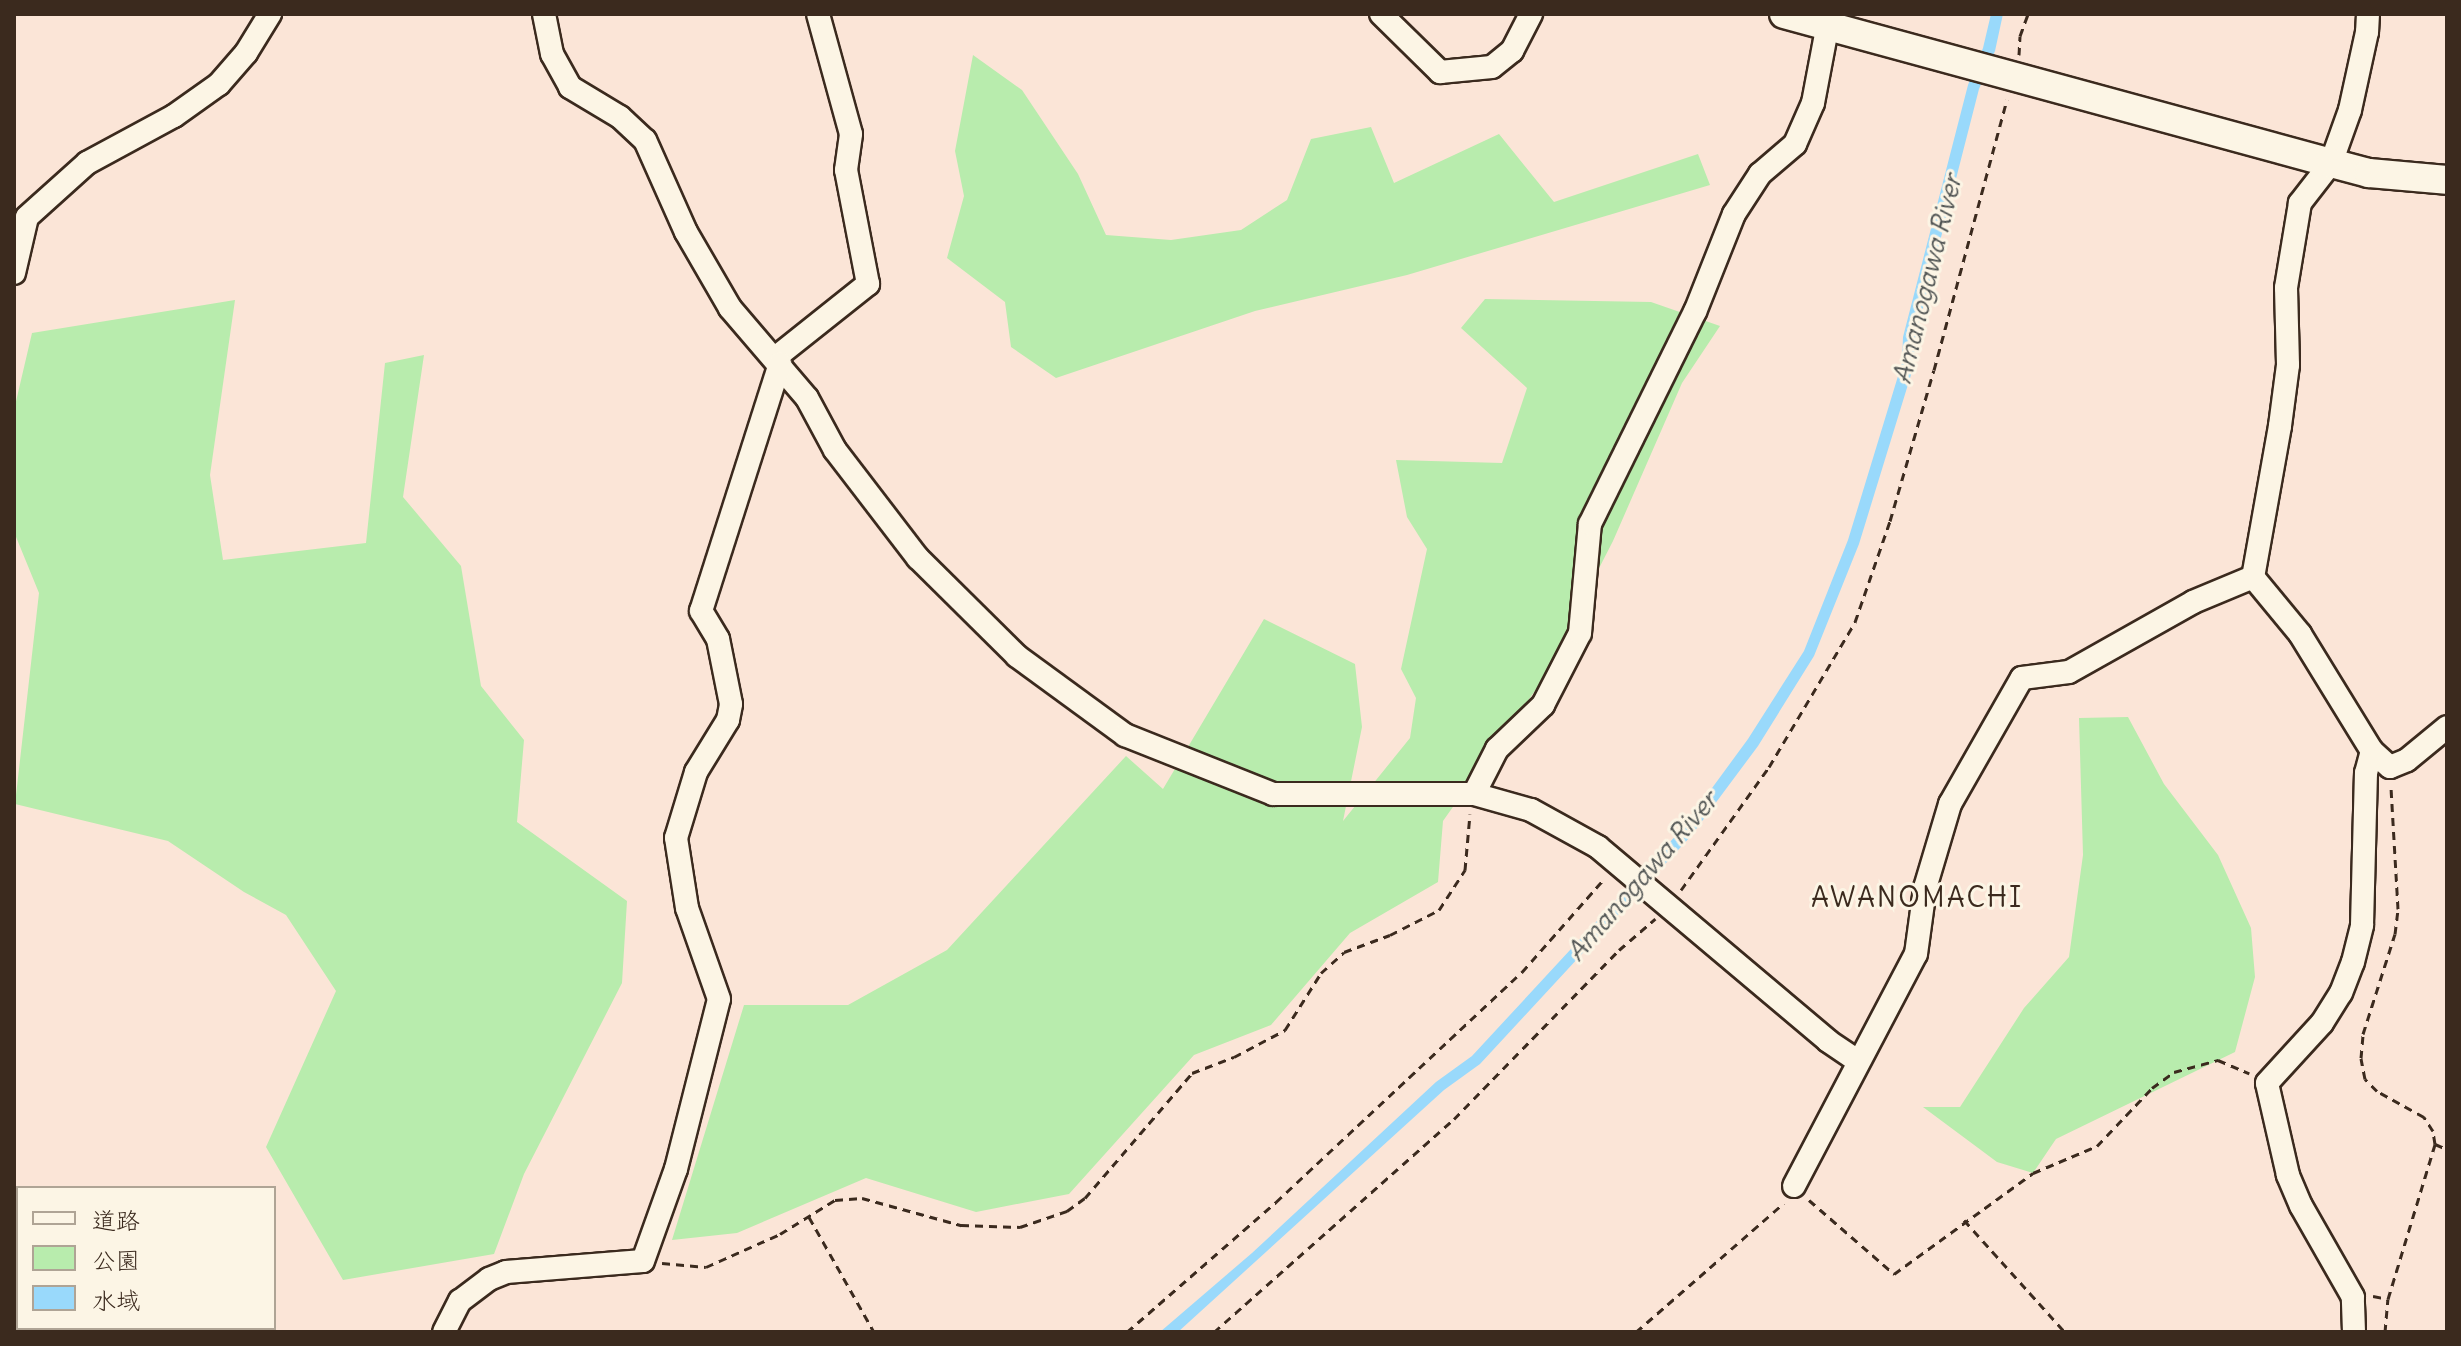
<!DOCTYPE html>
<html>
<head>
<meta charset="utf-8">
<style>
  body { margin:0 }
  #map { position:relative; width:2461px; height:1346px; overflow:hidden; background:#fbe5d7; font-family:Delius,"Klee One",sans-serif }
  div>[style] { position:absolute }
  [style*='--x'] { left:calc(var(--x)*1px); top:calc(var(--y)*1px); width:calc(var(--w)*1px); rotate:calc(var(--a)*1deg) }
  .green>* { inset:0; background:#b8ecad }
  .water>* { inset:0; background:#99d9fb }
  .path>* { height:3px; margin-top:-1.5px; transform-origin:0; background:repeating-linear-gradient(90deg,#3b2a1e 0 8px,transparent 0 14px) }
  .roads { filter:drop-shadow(2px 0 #3b2a1e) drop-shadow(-2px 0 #3b2a1e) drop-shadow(0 2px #3b2a1e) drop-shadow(0 -2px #3b2a1e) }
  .minor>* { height:22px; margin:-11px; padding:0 11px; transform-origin:11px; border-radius:11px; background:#fcf5e5 }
  .tertiary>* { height:28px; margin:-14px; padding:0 14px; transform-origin:14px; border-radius:14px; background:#fcf5e5 }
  span { translate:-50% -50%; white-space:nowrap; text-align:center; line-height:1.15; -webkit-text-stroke:6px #fcf5e5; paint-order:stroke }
  .water-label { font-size:26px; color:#525655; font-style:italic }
  .quarter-label { font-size:28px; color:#3b2a1e; letter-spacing:2px }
  .frame { position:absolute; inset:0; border:16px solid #3b2a1e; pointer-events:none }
  .legend { position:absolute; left:16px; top:1186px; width:260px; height:144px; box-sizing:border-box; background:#fcf5e5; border:2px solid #afa495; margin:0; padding:10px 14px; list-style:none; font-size:24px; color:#3b2a1e }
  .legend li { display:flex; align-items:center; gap:16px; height:40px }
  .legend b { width:40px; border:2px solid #afa495 }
</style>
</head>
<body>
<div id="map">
  <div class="green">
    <div style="clip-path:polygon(973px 55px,1022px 90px,1078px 174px,1106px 235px,1171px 240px,1241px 230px,1287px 200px,1311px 139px,1371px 127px,1394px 183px,1499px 134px,1554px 202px,1698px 154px,1710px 185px,1407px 275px,1255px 311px,1056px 378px,1011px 347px,1005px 302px,947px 258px,964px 196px,955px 151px)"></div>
    <div style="clip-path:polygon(1485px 299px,1651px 302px,1720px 326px,1682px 383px,1613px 541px,1539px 685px,1443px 821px,1438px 882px,1350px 933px,1271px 1025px,1194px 1055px,1069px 1194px,976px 1212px,866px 1178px,737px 1233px,672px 1240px,744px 1005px,848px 1005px,947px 950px,1126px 756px,1163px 789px,1264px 619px,1355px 664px,1362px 727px,1343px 821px,1410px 738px,1416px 698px,1401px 669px,1427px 549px,1407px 517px,1396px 460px,1502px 463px,1527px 388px,1461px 328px)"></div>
    <div style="clip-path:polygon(235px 300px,210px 475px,223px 560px,366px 543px,385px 363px,424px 355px,403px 497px,461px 566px,481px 686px,524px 740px,517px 822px,627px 901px,622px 983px,524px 1174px,494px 1254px,343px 1280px,266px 1147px,336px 991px,286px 915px,244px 892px,168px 841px,15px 804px,39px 593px,14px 532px,14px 410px,32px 333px)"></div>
    <div style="clip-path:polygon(2128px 717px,2164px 784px,2218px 855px,2251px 928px,2255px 977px,2235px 1052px,2056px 1139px,2033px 1173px,1997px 1162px,1923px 1107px,1960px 1107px,2024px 1008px,2069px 957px,2083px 855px,2079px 718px)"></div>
  </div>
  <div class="water">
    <div style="clip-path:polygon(1991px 14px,2003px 14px,1995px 51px,1979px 89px,1915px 339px,1914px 365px,1859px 544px,1814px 656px,1758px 746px,1691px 836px,1480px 1064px,1444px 1090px,1178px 1332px,1160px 1332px,1252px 1253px,1436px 1082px,1472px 1056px,1682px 829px,1748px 739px,1804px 651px,1848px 540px,1902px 363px,1903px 337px,1968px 85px,1983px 48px)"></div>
  </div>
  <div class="path">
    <div style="--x:2019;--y:55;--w:19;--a:-87"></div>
    <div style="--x:2020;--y:36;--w:23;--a:-70"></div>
    <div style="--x:1681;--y:890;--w:151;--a:-54.4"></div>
    <div style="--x:1769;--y:767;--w:169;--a:-59.3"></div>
    <div style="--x:1855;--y:622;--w:107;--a:-70.9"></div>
    <div style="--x:1890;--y:521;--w:157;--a:-73.8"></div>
    <div style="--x:1934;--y:370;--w:280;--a:-74.9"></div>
    <div style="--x:2435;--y:1144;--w:13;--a:23"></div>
    <div style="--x:1809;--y:1200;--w:113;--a:41"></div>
    <div style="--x:1894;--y:1274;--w:172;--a:-36"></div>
    <div style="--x:2033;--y:1173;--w:69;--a:-22.9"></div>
    <div style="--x:2097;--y:1146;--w:80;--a:-46.5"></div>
    <div style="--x:2152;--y:1088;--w:27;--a:-36"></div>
    <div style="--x:2174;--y:1072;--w:46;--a:-15.3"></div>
    <div style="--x:2218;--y:1060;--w:34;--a:23"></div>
    <div style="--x:809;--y:1217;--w:132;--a:60.5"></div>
    <div style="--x:1964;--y:1220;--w:151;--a:48"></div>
    <div style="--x:662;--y:1263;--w:44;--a:5.2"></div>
    <div style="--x:706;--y:1267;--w:81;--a:-24"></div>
    <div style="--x:780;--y:1234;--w:65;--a:-31.7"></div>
    <div style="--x:835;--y:1200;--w:27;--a:-4"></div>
    <div style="--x:862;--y:1198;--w:103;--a:15.3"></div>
    <div style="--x:961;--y:1225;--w:59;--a:1.9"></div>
    <div style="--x:1020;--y:1227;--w:50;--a:-18.8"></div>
    <div style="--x:1067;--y:1211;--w:22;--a:-36"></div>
    <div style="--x:1085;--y:1198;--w:165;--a:-49.4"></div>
    <div style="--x:1192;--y:1073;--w:45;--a:-20.9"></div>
    <div style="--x:1234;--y:1057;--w:58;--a:-27.9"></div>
    <div style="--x:1285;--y:1030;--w:67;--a:-57.7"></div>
    <div style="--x:1321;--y:973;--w:31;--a:-42"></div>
    <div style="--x:1344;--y:952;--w:49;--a:-20.3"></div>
    <div style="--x:1390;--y:935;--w:55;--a:-27"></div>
    <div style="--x:1439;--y:910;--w:48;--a:-57"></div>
    <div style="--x:1465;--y:870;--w:56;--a:-84.9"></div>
    <div style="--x:2373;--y:1296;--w:15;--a:11"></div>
    <div style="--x:1127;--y:1332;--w:198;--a:-41.1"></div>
    <div style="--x:1276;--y:1202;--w:337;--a:-43.1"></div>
    <div style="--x:1522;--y:972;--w:125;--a:-48.6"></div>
    <div style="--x:1214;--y:1332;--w:321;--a:-41.6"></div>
    <div style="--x:1454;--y:1119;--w:236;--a:-45.7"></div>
    <div style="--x:1619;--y:950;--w:48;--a:-40.7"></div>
    <div style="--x:1636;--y:1332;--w:196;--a:-41.1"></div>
    <div style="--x:2385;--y:1332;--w:33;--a:-85"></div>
    <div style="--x:2388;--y:1299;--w:162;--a:-73.1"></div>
    <div style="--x:2435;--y:1144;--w:13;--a:-99"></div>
    <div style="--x:2433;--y:1131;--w:17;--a:-123"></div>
    <div style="--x:2424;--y:1117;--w:54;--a:-151"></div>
    <div style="--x:2377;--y:1091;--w:17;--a:-135"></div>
    <div style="--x:2365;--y:1079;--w:21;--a:-101"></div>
    <div style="--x:2361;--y:1058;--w:24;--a:-85"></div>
    <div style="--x:2363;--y:1034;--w:105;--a:-72.3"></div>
    <div style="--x:2395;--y:934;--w:25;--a:-83"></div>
    <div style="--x:2398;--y:909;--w:122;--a:-93.3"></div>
  </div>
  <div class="roads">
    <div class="minor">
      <div style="--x:544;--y:14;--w:41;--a:78.7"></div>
      <div style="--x:552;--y:54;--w:38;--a:61"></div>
      <div style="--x:570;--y:87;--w:58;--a:31"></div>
      <div style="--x:620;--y:117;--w:34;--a:43"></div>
      <div style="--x:645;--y:140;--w:101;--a:66"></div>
      <div style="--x:686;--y:232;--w:88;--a:59.9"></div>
      <div style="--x:730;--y:308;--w:118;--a:49.5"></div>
      <div style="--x:807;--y:398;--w:59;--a:61.7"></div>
      <div style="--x:835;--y:450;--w:136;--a:52.5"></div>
      <div style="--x:918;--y:558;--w:139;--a:44.7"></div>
      <div style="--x:1017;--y:656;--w:134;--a:36.2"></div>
      <div style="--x:1125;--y:735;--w:159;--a:21.7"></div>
      <div style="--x:1273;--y:794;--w:201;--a:0"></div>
      <div style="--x:1474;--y:794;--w:59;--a:15.7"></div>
      <div style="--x:1531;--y:810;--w:77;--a:28.9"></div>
      <div style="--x:1598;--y:847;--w:301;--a:40.1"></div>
      <div style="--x:1828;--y:1041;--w:36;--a:34"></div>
      <div style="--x:1381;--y:14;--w:83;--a:44.5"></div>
      <div style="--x:1440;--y:72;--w:52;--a:-5.5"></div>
      <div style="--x:1492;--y:67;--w:26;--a:-39"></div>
      <div style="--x:1512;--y:51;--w:42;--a:-62.8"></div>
      <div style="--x:2368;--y:14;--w:18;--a:93"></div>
      <div style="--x:2367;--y:32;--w:80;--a:102.3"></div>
      <div style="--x:2350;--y:110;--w:56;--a:109.7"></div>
      <div style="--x:2331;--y:163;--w:51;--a:127.8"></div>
      <div style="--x:2300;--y:203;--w:86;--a:99.4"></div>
      <div style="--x:2286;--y:288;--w:77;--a:88.5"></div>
      <div style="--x:2288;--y:365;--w:62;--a:97.5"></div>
      <div style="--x:2280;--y:426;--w:153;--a:100.1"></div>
      <div style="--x:2253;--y:577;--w:74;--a:50.5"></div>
      <div style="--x:2300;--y:634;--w:137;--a:58.4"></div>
      <div style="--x:2372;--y:751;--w:24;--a:42"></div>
      <div style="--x:2390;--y:767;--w:18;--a:-22"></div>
      <div style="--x:2407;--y:760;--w:52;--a:-39.5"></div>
      <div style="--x:14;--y:273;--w:57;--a:-76.9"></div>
      <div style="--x:27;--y:217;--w:81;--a:-42"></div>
      <div style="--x:87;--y:163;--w:99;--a:-28.4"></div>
      <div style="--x:174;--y:116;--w:55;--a:-35.4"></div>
      <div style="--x:219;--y:84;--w:41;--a:-48.9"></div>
      <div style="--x:246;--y:53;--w:46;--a:-58.4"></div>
      <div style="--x:775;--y:358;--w:119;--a:-38.5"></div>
      <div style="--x:868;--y:284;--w:116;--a:-100.9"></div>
      <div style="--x:846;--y:170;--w:36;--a:-82"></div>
      <div style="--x:851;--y:134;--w:124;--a:-105.4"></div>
      <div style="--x:1474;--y:794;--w:51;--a:-62.9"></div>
      <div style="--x:1497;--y:749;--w:64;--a:-43.7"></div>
      <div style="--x:1543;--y:705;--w:81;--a:-62.8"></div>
      <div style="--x:1580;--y:633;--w:109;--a:-84.8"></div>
      <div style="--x:1590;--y:524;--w:237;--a:-63.7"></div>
      <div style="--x:1695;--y:312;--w:105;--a:-68.3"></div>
      <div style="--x:1734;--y:214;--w:48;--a:-57"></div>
      <div style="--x:1760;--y:174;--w:46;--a:-40.6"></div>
      <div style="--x:1795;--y:144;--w:45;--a:-66.3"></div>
      <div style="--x:1813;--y:103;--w:75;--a:-79.3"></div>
      <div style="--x:1794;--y:1186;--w:262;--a:-62.3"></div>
      <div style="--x:1916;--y:954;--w:67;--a:-82.2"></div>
      <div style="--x:1925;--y:888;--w:88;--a:-73.4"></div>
      <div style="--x:1950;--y:804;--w:145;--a:-60.3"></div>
      <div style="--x:2022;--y:678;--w:47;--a:-7.3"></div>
      <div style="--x:2069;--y:672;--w:142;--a:-29.4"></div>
      <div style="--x:2193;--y:602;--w:65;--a:-22.6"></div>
      <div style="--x:444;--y:1332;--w:35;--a:-63"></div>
      <div style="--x:460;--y:1301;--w:36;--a:-37"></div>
      <div style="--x:489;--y:1279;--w:18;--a:-22"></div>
      <div style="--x:506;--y:1272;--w:137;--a:-4.6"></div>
      <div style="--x:643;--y:1261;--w:98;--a:-70.3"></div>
      <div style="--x:676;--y:1169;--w:175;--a:-75.8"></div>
      <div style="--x:719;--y:999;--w:96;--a:-109.4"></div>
      <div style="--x:687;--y:908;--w:71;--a:-98.9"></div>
      <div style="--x:676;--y:838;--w:69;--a:-73.1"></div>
      <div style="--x:696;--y:772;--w:61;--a:-58.4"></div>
      <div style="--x:728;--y:720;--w:16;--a:-79"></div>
      <div style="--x:731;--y:704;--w:66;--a:-101.3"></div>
      <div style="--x:718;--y:639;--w:33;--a:-121"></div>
      <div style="--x:701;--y:611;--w:260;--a:-72.3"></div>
      <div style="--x:2354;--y:1332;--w:35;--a:-92"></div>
      <div style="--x:2353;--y:1297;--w:105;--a:-119.7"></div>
      <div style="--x:2301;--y:1206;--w:34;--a:-113"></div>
      <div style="--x:2288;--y:1175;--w:94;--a:-102.9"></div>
      <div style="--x:2267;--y:1083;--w:81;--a:-47.5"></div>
      <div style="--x:2322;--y:1023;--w:36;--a:-58"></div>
      <div style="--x:2341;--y:993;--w:33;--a:-69"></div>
      <div style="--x:2353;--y:962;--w:38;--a:-76"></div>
      <div style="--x:2362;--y:925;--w:152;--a:-88.5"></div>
      <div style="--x:2366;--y:773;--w:23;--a:-75"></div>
    </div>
    <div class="tertiary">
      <div style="--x:1784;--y:14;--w:567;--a:15.24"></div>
      <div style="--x:2331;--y:163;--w:39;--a:15"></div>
      <div style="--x:2369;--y:173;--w:78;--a:5.1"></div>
    </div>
  </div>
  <div class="water-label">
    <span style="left:1927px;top:279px;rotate:-76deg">Amanogawa River</span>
    <span style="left:1642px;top:876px;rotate:-49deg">Amanogawa River</span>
  </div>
  <div class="quarter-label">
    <span style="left:1917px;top:897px">AWANOMACHI</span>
  </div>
  <div class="frame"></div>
  <ul class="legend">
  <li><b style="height:10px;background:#fcf5e5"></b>道路</li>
  <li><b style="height:22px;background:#b8ecad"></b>公園</li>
  <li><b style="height:22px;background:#99d9fb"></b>水域</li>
  </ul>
</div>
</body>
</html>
